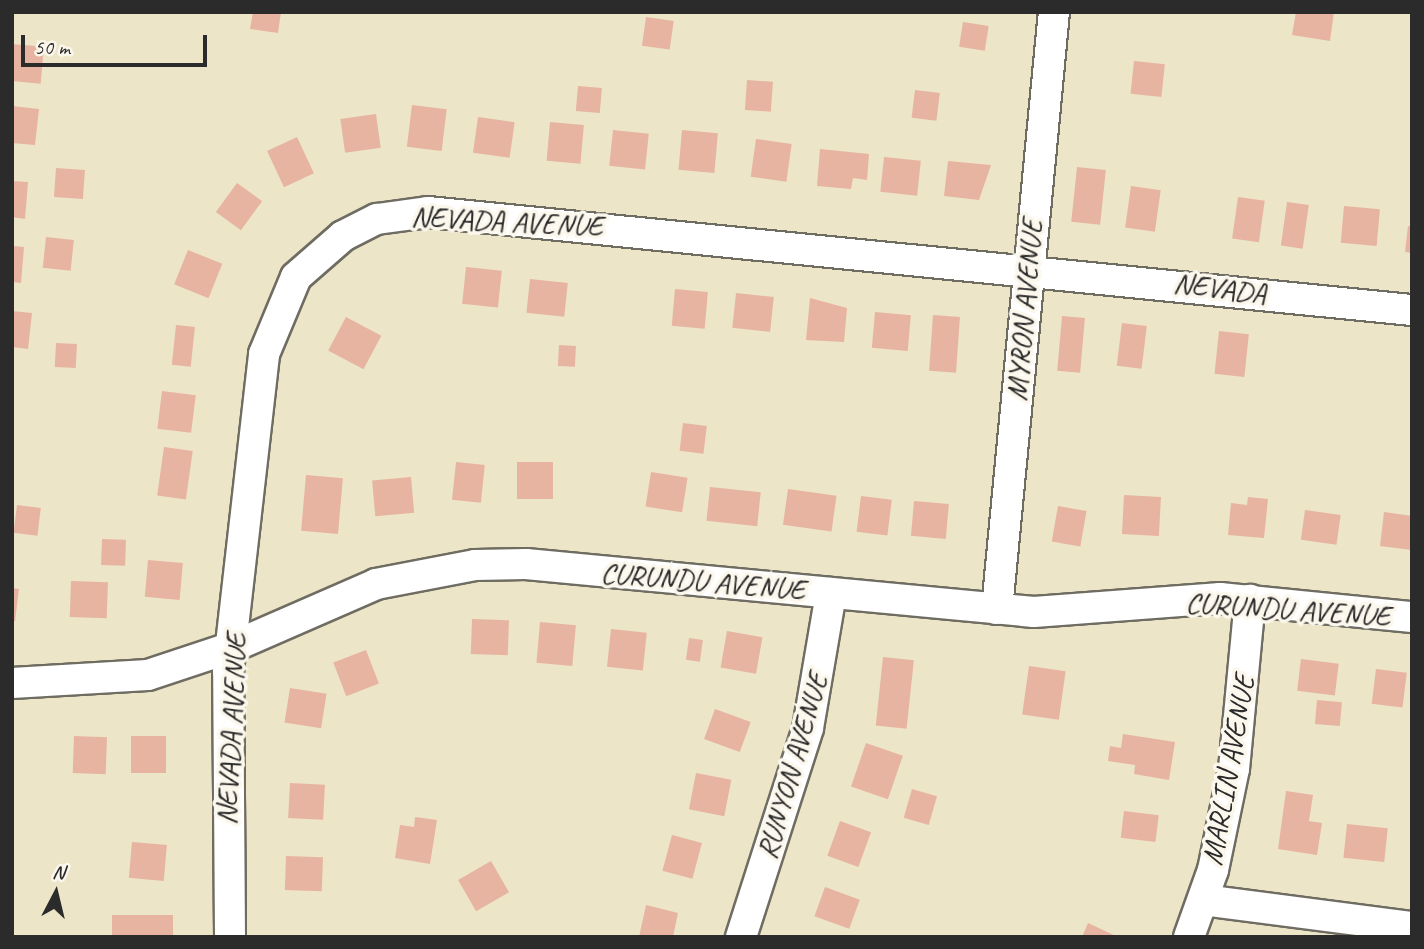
<!DOCTYPE html>
<html>
<head>
<meta charset="utf-8">
<style>
  body { margin:0 }
  #map { position:relative; width:1424px; height:949px; overflow:hidden; background:#ece5c7; font-family:Caveat,sans-serif }
  div>[style] { position:absolute }
  [style*='--x'] { left:calc(var(--x)*1px); top:calc(var(--y)*1px); width:calc(var(--w)*1px); rotate:calc(var(--a)*1deg) }
  .building>* { inset:0; background:#e7b4a1; transform-origin:0 0 }
  .roads { filter:drop-shadow(2px 0 #6f6c62) drop-shadow(-2px 0 #6f6c62) drop-shadow(0 2px #6f6c62) drop-shadow(0 -2px #6f6c62) }
  .minor>* { height:30px; margin:-15px; padding:0 15px; transform-origin:15px; border-radius:15px; background:#fff }
  span { translate:-50% -50%; white-space:nowrap; text-align:center; line-height:1.15; -webkit-text-stroke:7px #fbf7ec; paint-order:stroke }
  .street-label { font-size:30px; color:#2b2b2b }
  .frame { position:absolute; inset:0; border:14px solid #2b2b2b; pointer-events:none }
  .north { position:absolute; left:21px; top:858px; width:70px; height:70px; -webkit-text-stroke:5px #fbf7ec; paint-order:stroke; rotate:7deg; font-size:19px; font-weight:700; line-height:28px; text-align:center; color:#2b2b2b }
  .north::after { content:''; display:block; margin:auto; width:24px; height:32px; background:#2b2b2b; clip-path:polygon(50% 0,100% 100%,50% 72%,0 100%) }
  .scale { position:absolute; left:21px; top:35px; width:186px; height:32px; box-sizing:border-box; border:4px solid #2b2b2b; border-top:0; padding-left:9px; font-size:21px; line-height:24px; white-space:nowrap; color:#2b2b2b; -webkit-text-stroke:5px #fbf7ec; paint-order:stroke }
</style>
</head>
<body>
<div id="map">
  <div class="building">
    <div style="clip-path:polygon(253px 12px,281px 12px,278px 33px,250px 29px)"></div>
    <div style="clip-path:polygon(1296px 12px,1334px 12px,1330px 41px,1292px 35px)"></div>
    <div style="left:646px;top:17px;width:28px;height:29px;rotate:8deg"></div>
    <div style="left:963px;top:22px;width:26px;height:25px;rotate:9deg"></div>
    <div style="left:12px;top:44px;width:32px;height:37px;rotate:5deg"></div>
    <div style="left:1134px;top:61px;width:31px;height:33px;rotate:6deg"></div>
    <div style="left:747px;top:80px;width:26px;height:30px;rotate:4deg"></div>
    <div style="left:578px;top:86px;width:24px;height:25px;rotate:5deg"></div>
    <div style="left:915px;top:90px;width:25px;height:28px;rotate:7deg"></div>
    <div style="left:412px;top:105px;width:35px;height:42px;rotate:7deg"></div>
    <div style="clip-path:polygon(12px 106px,39px 109px,35px 145px,12px 143px)"></div>
    <div style="left:376px;top:114px;width:34px;height:36px;rotate:82deg"></div>
    <div style="left:478px;top:117px;width:37px;height:36px;rotate:8deg"></div>
    <div style="left:550px;top:122px;width:34px;height:39px;rotate:5deg"></div>
    <div style="left:613px;top:130px;width:36px;height:36px;rotate:6deg"></div>
    <div style="left:682px;top:130px;width:36px;height:40px;rotate:5deg"></div>
    <div style="left:297px;top:137px;width:40px;height:33px;rotate:65deg"></div>
    <div style="left:756px;top:139px;width:36px;height:38px;rotate:8deg"></div>
    <div style="clip-path:polygon(820px 149px,869px 154px,867px 180px,853px 178px,851px 189px,817px 186px)"></div>
    <div style="left:884px;top:157px;width:37px;height:35px;rotate:6deg"></div>
    <div style="clip-path:polygon(948px 161px,991px 165px,979px 200px,944px 196px)"></div>
    <div style="left:1077px;top:167px;width:29px;height:55px;rotate:6deg"></div>
    <div style="left:56px;top:168px;width:29px;height:29px;rotate:4deg"></div>
    <div style="clip-path:polygon(12px 181px,28px 182px,25px 219px,12px 217px)"></div>
    <div style="left:237px;top:183px;width:31px;height:36px;rotate:36deg"></div>
    <div style="left:1131px;top:186px;width:30px;height:42px;rotate:8deg"></div>
    <div style="left:1238px;top:197px;width:27px;height:42px;rotate:8deg"></div>
    <div style="left:1287px;top:202px;width:22px;height:44px;rotate:8deg"></div>
    <div style="left:1344px;top:206px;width:36px;height:37px;rotate:5deg"></div>
    <div style="clip-path:polygon(1408px 226px,1412px 227px,1412px 253px,1405px 252px)"></div>
    <div style="left:46px;top:237px;width:28px;height:31px;rotate:6deg"></div>
    <div style="clip-path:polygon(12px 246px,24px 247px,21px 283px,12px 282px)"></div>
    <div style="left:188px;top:250px;width:37px;height:37px;rotate:22deg"></div>
    <div style="left:466px;top:267px;width:36px;height:37px;rotate:6deg"></div>
    <div style="left:530px;top:279px;width:38px;height:34px;rotate:6deg"></div>
    <div style="left:675px;top:289px;width:33px;height:37px;rotate:5deg"></div>
    <div style="left:736px;top:293px;width:38px;height:35px;rotate:6deg"></div>
    <div style="clip-path:polygon(810px 298px,847px 308px,844px 342px,806px 340px)"></div>
    <div style="clip-path:polygon(12px 311px,32px 313px,28px 349px,12px 347px)"></div>
    <div style="left:875px;top:312px;width:36px;height:36px;rotate:5deg"></div>
    <div style="left:933px;top:315px;width:27px;height:56px;rotate:4deg"></div>
    <div style="left:1062px;top:316px;width:23px;height:55px;rotate:5deg"></div>
    <div style="left:346px;top:317px;width:40px;height:38px;rotate:28deg"></div>
    <div style="left:1122px;top:323px;width:25px;height:43px;rotate:7deg"></div>
    <div style="left:176px;top:325px;width:19px;height:40px;rotate:6deg"></div>
    <div style="left:1219px;top:331px;width:30px;height:43px;rotate:6deg"></div>
    <div style="left:56px;top:343px;width:21px;height:24px;rotate:3deg"></div>
    <div style="left:559px;top:345px;width:17px;height:21px;rotate:3deg"></div>
    <div style="left:162px;top:391px;width:34px;height:38px;rotate:7deg"></div>
    <div style="left:683px;top:423px;width:24px;height:28px;rotate:7deg"></div>
    <div style="left:164px;top:447px;width:29px;height:49px;rotate:8deg"></div>
    <div style="left:456px;top:462px;width:29px;height:38px;rotate:6deg"></div>
    <div style="left:517px;top:462px;width:36px;height:37px"></div>
    <div style="left:651px;top:472px;width:37px;height:35px;rotate:9deg"></div>
    <div style="left:306px;top:475px;width:37px;height:56px;rotate:5deg"></div>
    <div style="left:411px;top:477px;width:36px;height:39px;rotate:85deg"></div>
    <div style="left:710px;top:487px;width:51px;height:34px;rotate:6deg"></div>
    <div style="left:788px;top:489px;width:49px;height:36px;rotate:8deg"></div>
    <div style="left:1124px;top:495px;width:37px;height:39px;rotate:3deg"></div>
    <div style="left:861px;top:496px;width:31px;height:36px;rotate:7deg"></div>
    <div style="clip-path:polygon(1248px 497px,1268px 499px,1264px 538px,1228px 535px,1231px 503px,1247px 505px)"></div>
    <div style="left:914px;top:501px;width:35px;height:35px;rotate:5deg"></div>
    <div style="left:17px;top:505px;width:24px;height:28px;rotate:7deg"></div>
    <div style="left:1058px;top:506px;width:29px;height:36px;rotate:10deg"></div>
    <div style="left:1305px;top:510px;width:36px;height:30px;rotate:8deg"></div>
    <div style="clip-path:polygon(1384px 512px,1412px 516px,1412px 550px,1380px 546px)"></div>
    <div style="left:102px;top:539px;width:24px;height:26px;rotate:2deg"></div>
    <div style="left:148px;top:560px;width:35px;height:37px;rotate:5deg"></div>
    <div style="left:71px;top:581px;width:37px;height:36px;rotate:2deg"></div>
    <div style="clip-path:polygon(12px 588px,19px 589px,15px 621px,12px 621px)"></div>
    <div style="left:472px;top:619px;width:37px;height:35px;rotate:2deg"></div>
    <div style="left:540px;top:622px;width:36px;height:41px;rotate:5deg"></div>
    <div style="left:611px;top:629px;width:36px;height:38px;rotate:6deg"></div>
    <div style="left:727px;top:631px;width:36px;height:37px;rotate:10deg"></div>
    <div style="left:689px;top:638px;width:14px;height:22px;rotate:8deg"></div>
    <div style="left:366px;top:650px;width:36px;height:35px;rotate:69deg"></div>
    <div style="left:883px;top:657px;width:31px;height:69px;rotate:6deg"></div>
    <div style="left:1301px;top:659px;width:38px;height:32px;rotate:7deg"></div>
    <div style="left:1029px;top:666px;width:37px;height:49px;rotate:8deg"></div>
    <div style="left:1376px;top:669px;width:31px;height:35px;rotate:7deg"></div>
    <div style="left:290px;top:688px;width:37px;height:35px;rotate:9deg"></div>
    <div style="left:1317px;top:700px;width:25px;height:24px;rotate:5deg"></div>
    <div style="left:715px;top:709px;width:38px;height:32px;rotate:20deg"></div>
    <div style="clip-path:polygon(1123px 734px,1175px 742px,1169px 780px,1134px 774px,1135px 765px,1108px 761px,1110px 746px,1121px 748px)"></div>
    <div style="left:74px;top:736px;width:33px;height:37px;rotate:2deg"></div>
    <div style="left:131px;top:736px;width:35px;height:37px"></div>
    <div style="left:866px;top:743px;width:39px;height:46px;rotate:19deg"></div>
    <div style="left:696px;top:773px;width:36px;height:37px;rotate:11deg"></div>
    <div style="left:290px;top:783px;width:35px;height:35px;rotate:3deg"></div>
    <div style="left:912px;top:789px;width:26px;height:30px;rotate:16deg"></div>
    <div style="clip-path:polygon(1286px 791px,1313px 795px,1309px 821px,1322px 823px,1317px 855px,1278px 849px)"></div>
    <div style="left:1124px;top:811px;width:35px;height:27px;rotate:7deg"></div>
    <div style="clip-path:polygon(415px 817px,437px 820px,430px 864px,395px 858px,400px 825px,414px 827px)"></div>
    <div style="left:840px;top:821px;width:33px;height:37px;rotate:20deg"></div>
    <div style="left:1347px;top:824px;width:41px;height:34px;rotate:6deg"></div>
    <div style="left:672px;top:835px;width:31px;height:37px;rotate:15deg"></div>
    <div style="left:132px;top:842px;width:35px;height:36px;rotate:5deg"></div>
    <div style="left:286px;top:856px;width:37px;height:34px;rotate:2deg"></div>
    <div style="left:491px;top:861px;width:36px;height:38px;rotate:60deg"></div>
    <div style="left:825px;top:887px;width:37px;height:31px;rotate:20deg"></div>
    <div style="clip-path:polygon(646px 905px,678px 913px,673px 937px,639px 937px)"></div>
    <div style="left:112px;top:915px;width:61px;height:22px"></div>
    <div style="clip-path:polygon(1088px 923px,1118px 937px,1082px 937px)"></div>
  </div>
  <div class="roads">
    <div class="minor">
      <div style="--x:997;--y:609;--w:600;--a:-84.55"></div>
      <div style="--x:12;--y:683;--w:136;--a:-3.4"></div>
      <div style="--x:148;--y:675;--w:89;--a:-18.4"></div>
      <div style="--x:232;--y:647;--w:157;--a:-23.6"></div>
      <div style="--x:376;--y:584;--w:101;--a:-10.9"></div>
      <div style="--x:475;--y:565;--w:51;--a:-1.1"></div>
      <div style="--x:526;--y:564;--w:510;--a:5.4"></div>
      <div style="--x:1034;--y:612;--w:187;--a:-4.3"></div>
      <div style="--x:1220;--y:598;--w:193;--a:5.7"></div>
      <div style="--x:1203;--y:900;--w:211;--a:7.4"></div>
      <div style="--x:230;--y:937;--w:266;--a:-90.4"></div>
      <div style="--x:228;--y:671;--w:319;--a:-83.5"></div>
      <div style="--x:264;--y:354;--w:83;--a:-67.4"></div>
      <div style="--x:296;--y:277;--w:62;--a:-41.1"></div>
      <div style="--x:343;--y:236;--w:38;--a:-27"></div>
      <div style="--x:377;--y:219;--w:51;--a:-7.8"></div>
      <div style="--x:428;--y:212;--w:989;--a:5.69"></div>
      <div style="--x:741;--y:937;--w:219;--a:-72.2"></div>
      <div style="--x:808;--y:728;--w:137;--a:-80.3"></div>
      <div style="--x:1189;--y:937;--w:71;--a:-70.3"></div>
      <div style="--x:1213;--y:870;--w:103;--a:-78.3"></div>
      <div style="--x:1234;--y:769;--w:170;--a:-84.6"></div>
    </div>
  </div>
  <div class="street-label">
    <span style="left:507px;top:221px;rotate:3deg">NEVADA AVENUE</span>
    <span style="left:1220px;top:288px;rotate:7deg">NEVADA</span>
    <span style="left:1024px;top:310px;rotate:-85deg">MYRON AVENUE</span>
    <span style="left:703px;top:581px;rotate:5deg">CURUNDU AVENUE</span>
    <span style="left:1288px;top:609px;rotate:4deg">CURUNDU AVENUE</span>
    <span style="left:231px;top:729px;rotate:-87deg">NEVADA AVENUE</span>
    <span style="left:792px;top:766px;rotate:-74deg">RUNYON AVENUE</span>
    <span style="left:1228px;top:770px;rotate:-80deg">MARLIN AVENUE</span>
  </div>
  <div class="frame"></div>
  <div class="north">N</div>
  <div class="scale">50 m</div>
</div>
</body>
</html>
